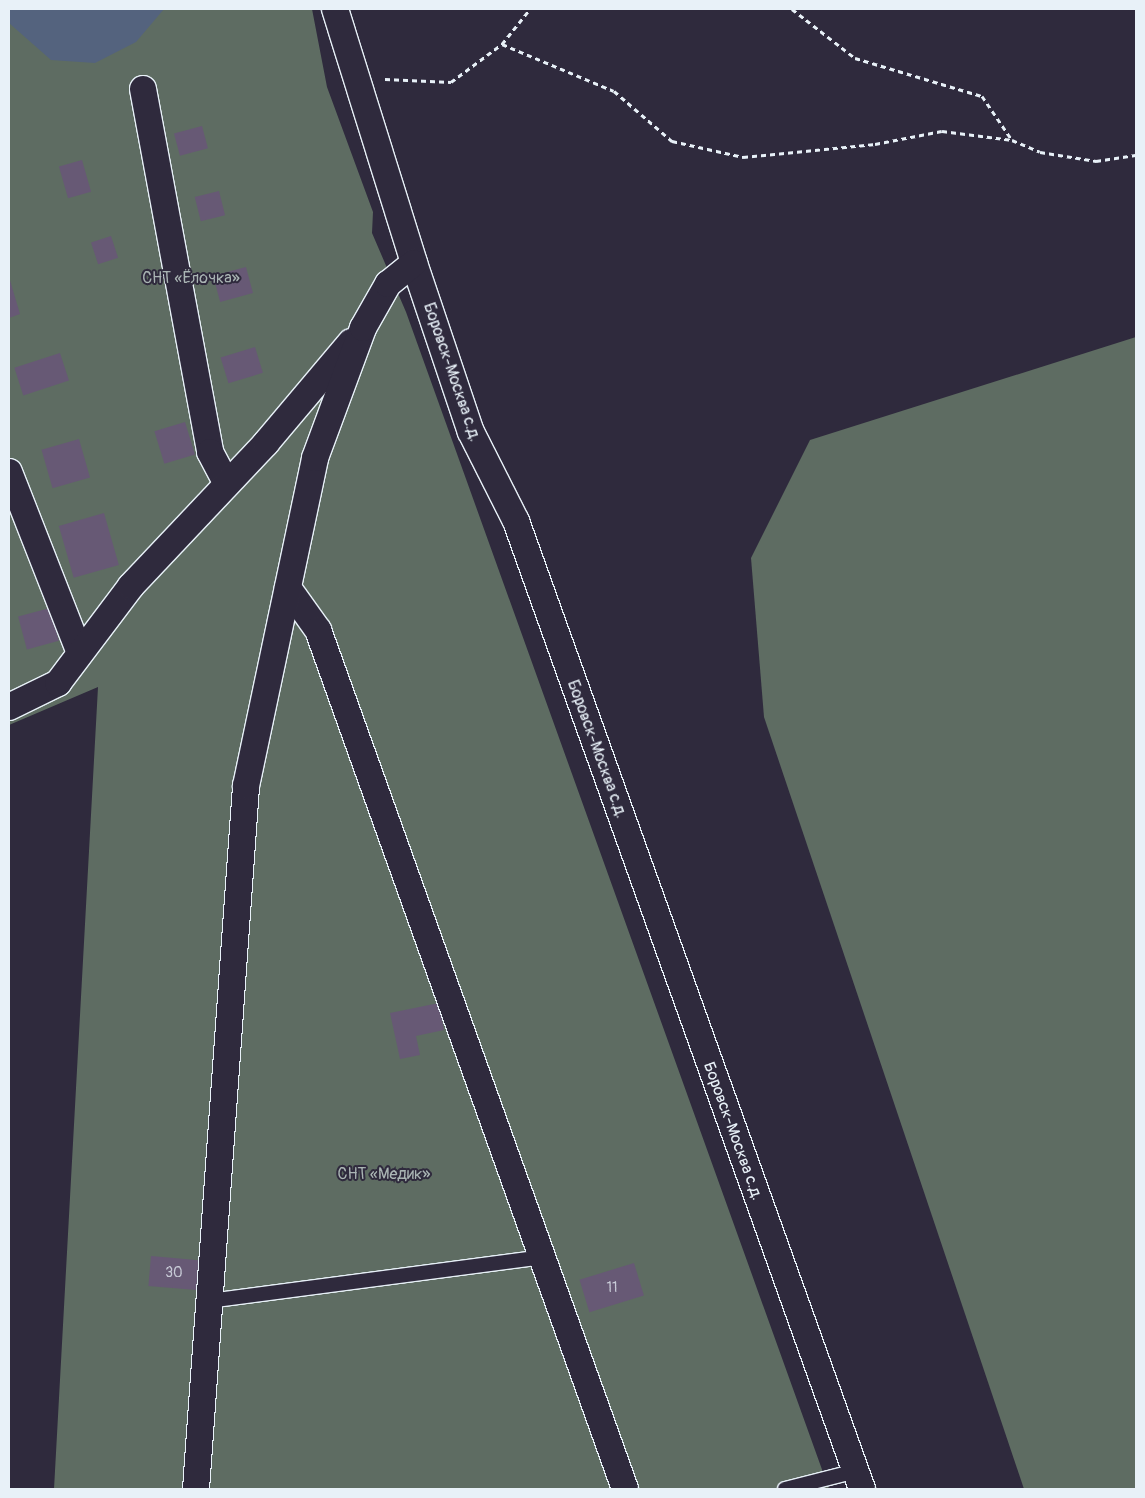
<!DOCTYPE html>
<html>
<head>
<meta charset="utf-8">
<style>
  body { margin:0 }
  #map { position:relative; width:1145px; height:1498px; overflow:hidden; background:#2f2a3d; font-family:Pangolin,sans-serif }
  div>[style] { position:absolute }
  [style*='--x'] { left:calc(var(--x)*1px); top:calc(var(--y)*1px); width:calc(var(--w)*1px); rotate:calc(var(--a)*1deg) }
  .green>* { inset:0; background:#5e6c62 }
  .water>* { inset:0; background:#54637e }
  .building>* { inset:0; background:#675975; transform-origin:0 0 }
  .path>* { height:3px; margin-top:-1.5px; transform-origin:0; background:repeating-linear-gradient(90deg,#e8f1f8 0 5px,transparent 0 9px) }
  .roads { filter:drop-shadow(1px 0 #e8f1f8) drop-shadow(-1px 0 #e8f1f8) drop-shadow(0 1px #e8f1f8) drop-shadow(0 -1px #e8f1f8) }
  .lane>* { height:14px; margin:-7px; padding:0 7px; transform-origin:7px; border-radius:7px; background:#2f2a3d }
  .street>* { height:26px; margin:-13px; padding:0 13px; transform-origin:13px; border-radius:13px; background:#2f2a3d }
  span { translate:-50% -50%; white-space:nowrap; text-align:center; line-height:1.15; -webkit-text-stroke:4px #2f2a3d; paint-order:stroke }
  .number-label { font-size:14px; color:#c8cbd7 }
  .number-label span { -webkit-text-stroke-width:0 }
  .park-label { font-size:16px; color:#aab5b4 }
  .street-label { font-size:16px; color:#e8f1f8 }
  .frame { position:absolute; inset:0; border:10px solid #e8f1f8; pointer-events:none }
</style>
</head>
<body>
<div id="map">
  <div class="green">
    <div style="clip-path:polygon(9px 9px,312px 9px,327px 87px,373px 212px,372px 233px,406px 312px,829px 1489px,54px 1489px,98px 687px,9px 725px)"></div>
    <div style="clip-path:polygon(1136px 337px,1136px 1489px,1024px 1489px,764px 717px,751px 558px,810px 440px)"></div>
  </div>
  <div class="water">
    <div style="clip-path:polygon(9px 9px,164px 9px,136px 42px,95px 63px,51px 60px,9px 23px)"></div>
  </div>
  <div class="building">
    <div style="left:202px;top:126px;width:23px;height:29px;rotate:75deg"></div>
    <div style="left:82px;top:160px;width:33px;height:24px;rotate:74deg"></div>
    <div style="left:219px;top:191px;width:25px;height:25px;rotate:76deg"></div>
    <div style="left:111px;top:236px;width:23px;height:21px;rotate:72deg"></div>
    <div style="left:246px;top:267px;width:27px;height:34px;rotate:75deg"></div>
    <div style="clip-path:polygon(9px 277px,20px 314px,9px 318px)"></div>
    <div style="left:255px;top:347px;width:27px;height:36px;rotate:73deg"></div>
    <div style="left:60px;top:353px;width:29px;height:48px;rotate:72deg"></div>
    <div style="left:185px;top:422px;width:34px;height:32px;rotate:73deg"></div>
    <div style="left:79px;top:439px;width:40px;height:39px;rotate:74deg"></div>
    <div style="left:104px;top:513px;width:54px;height:47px;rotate:74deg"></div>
    <div style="left:50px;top:608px;width:34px;height:33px;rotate:75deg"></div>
    <div style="clip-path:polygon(439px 1003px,444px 1030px,416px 1036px,420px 1055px,400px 1059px,390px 1013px)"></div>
    <div style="left:151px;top:1256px;width:48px;height:30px;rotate:5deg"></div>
    <div style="left:634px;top:1263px;width:34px;height:57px;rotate:73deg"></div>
  </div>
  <div class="path">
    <div style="--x:792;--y:9;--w:80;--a:37.9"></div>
    <div style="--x:855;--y:58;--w:133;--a:16.7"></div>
    <div style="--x:982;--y:96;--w:53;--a:55.7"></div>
    <div style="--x:1012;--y:140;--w:30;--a:23"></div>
    <div style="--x:1040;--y:152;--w:57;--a:9.1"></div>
    <div style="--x:1096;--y:161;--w:40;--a:-8.5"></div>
    <div style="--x:502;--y:44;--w:121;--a:22.8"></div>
    <div style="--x:614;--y:91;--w:77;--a:40.8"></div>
    <div style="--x:672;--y:141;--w:73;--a:12.7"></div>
    <div style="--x:743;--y:157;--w:133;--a:-5.6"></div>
    <div style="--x:875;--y:144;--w:68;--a:-11"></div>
    <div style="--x:942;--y:131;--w:71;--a:7.3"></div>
    <div style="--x:385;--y:79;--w:66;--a:2.6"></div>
    <div style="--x:451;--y:82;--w:64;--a:-36.7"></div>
    <div style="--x:502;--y:44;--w:45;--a:-51.3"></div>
  </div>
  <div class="roads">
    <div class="lane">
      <div style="--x:209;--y:1301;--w:336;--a:-7.5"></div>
      <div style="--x:785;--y:1489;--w:73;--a:-14.2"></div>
    </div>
    <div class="street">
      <div style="--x:335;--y:9;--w:266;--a:72.7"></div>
      <div style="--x:414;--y:263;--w:178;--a:71.4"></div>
      <div style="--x:471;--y:432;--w:100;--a:63.2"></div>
      <div style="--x:516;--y:521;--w:1028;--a:70.33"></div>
      <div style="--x:143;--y:89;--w:369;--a:79.5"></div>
      <div style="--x:210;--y:452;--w:36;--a:62"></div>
      <div style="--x:9;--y:472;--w:194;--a:68.6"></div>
      <div style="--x:288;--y:588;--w:52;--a:54.5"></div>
      <div style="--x:318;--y:630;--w:912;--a:70.33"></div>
      <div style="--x:9;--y:707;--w:55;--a:-26.1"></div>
      <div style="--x:58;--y:683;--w:121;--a:-53"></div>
      <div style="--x:131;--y:586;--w:197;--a:-46.6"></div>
      <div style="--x:266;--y:443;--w:132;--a:-49.9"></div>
      <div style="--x:196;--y:1489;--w:705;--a:-85.93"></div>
      <div style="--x:246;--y:786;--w:335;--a:-78.1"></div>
      <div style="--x:315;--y:458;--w:139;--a:-69.7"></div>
      <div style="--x:363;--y:328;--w:51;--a:-60.4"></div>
      <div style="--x:388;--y:284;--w:33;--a:-39"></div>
    </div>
  </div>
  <div class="number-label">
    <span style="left:174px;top:1273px">30</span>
    <span style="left:612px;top:1288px">11</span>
  </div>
  <div class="park-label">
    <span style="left:191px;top:278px">СНТ «Ёлочка»</span>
    <span style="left:384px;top:1174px">СНТ «Медик»</span>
  </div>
  <div class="street-label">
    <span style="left:452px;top:372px;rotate:71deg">Боровск-Москва с.д.</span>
    <span style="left:597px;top:749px;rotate:70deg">Боровск-Москва с.д.</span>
    <span style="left:733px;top:1131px;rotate:70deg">Боровск-Москва с.д.</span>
  </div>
  <div class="frame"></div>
</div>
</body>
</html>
